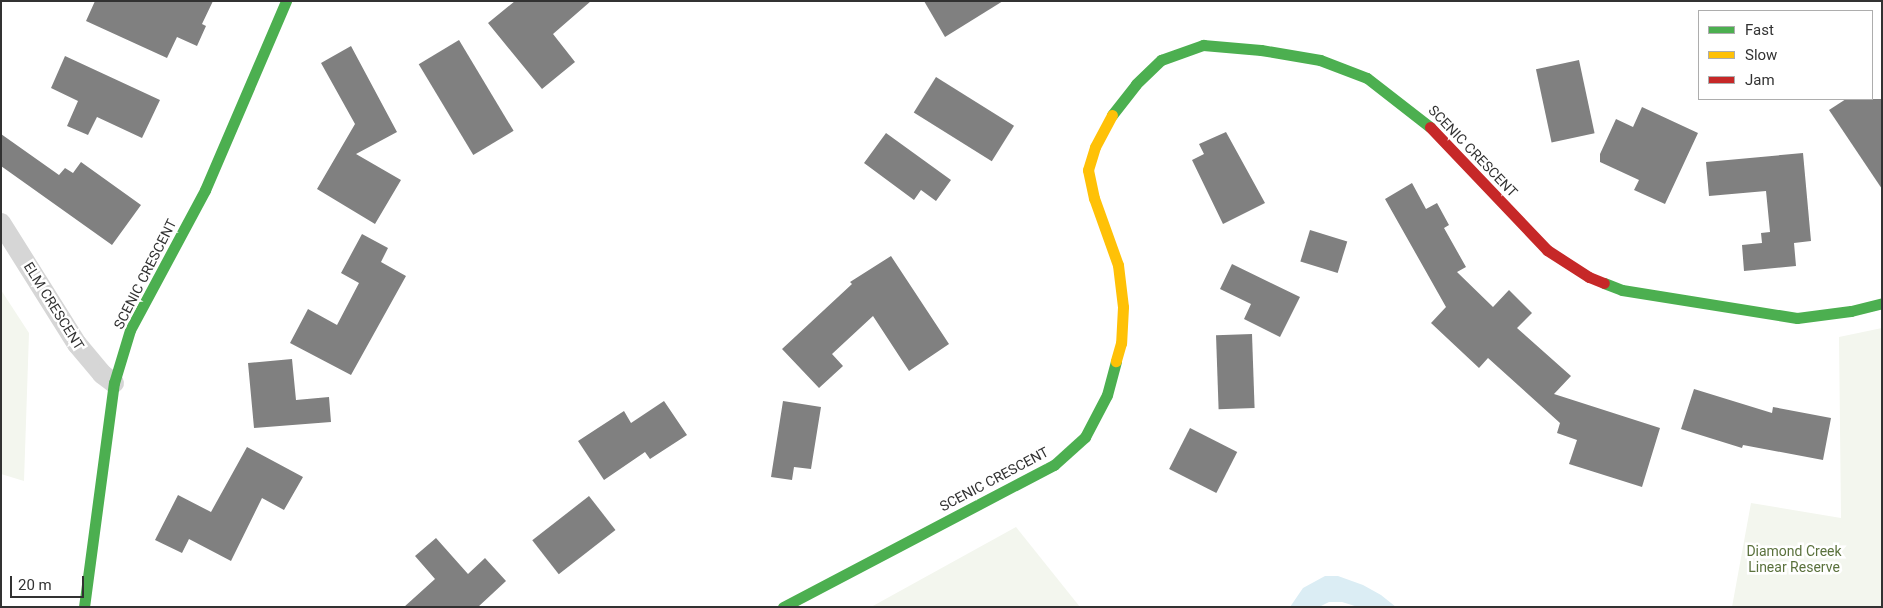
<!DOCTYPE html>
<html>
<head>
<meta charset="utf-8">
<style>
  body { margin:0 }
  #map { position:relative; width:1883px; height:608px; overflow:hidden; background:#fff; font-family:Roboto,sans-serif }
  div>[style] { position:absolute }
  [style*='--x'] { left:calc(var(--x)*1px); top:calc(var(--y)*1px); width:calc(var(--w)*1px); rotate:calc(var(--a)*1deg) }
  .green>* { inset:0; background:#f3f6ee }
  .water>* { inset:0; background:#dbedf4 }
  .building>* { inset:0; background:#808080; transform-origin:0 0 }
  .street>* { height:20px; margin:-10px; padding:0 10px; transform-origin:10px; border-radius:10px; background:#d6d6d6 }
  .fast>* { height:11px; margin:-5.5px; padding:0 5.5px; transform-origin:5.5px; border-radius:5.5px; background:#4caf50 }
  .slow>* { height:11px; margin:-5.5px; padding:0 5.5px; transform-origin:5.5px; border-radius:5.5px; background:#ffc107 }
  .jam>* { height:11px; margin:-5.5px; padding:0 5.5px; transform-origin:5.5px; border-radius:5.5px; background:#c62828 }
  span { translate:-50% -50%; white-space:nowrap; text-align:center; line-height:1.15; -webkit-text-stroke:5px #fff; paint-order:stroke }
  .street-label { font-size:14px; color:#323232 }
  .park-label { font-size:14px; color:#5a713c }
  .frame { position:absolute; inset:0; border:2px solid #323232; pointer-events:none }
  .legend { position:absolute; left:1698px; top:10px; width:175px; height:90px; box-sizing:border-box; background:#fff; border:1px solid #adadad; margin:0; padding:6px 9px; list-style:none; font-size:15px; color:#323232 }
  .legend li { display:flex; align-items:center; gap:10px; height:25px }
  .legend b { width:25px; border:1px solid #adadad }
  .scale { position:absolute; left:10px; top:576px; width:74px; height:22px; box-sizing:border-box; border:2px solid #323232; border-top:0; padding-left:6px; font-size:15px; line-height:18px; white-space:nowrap; color:#323232; -webkit-text-stroke:4px #fff; paint-order:stroke }
</style>
</head>
<body>
<div id="map">
  <div class="green">
    <div style="clip-path:polygon(1px 290px,29px 333px,24px 481px,1px 474px)"></div>
    <div style="clip-path:polygon(1882px 328px,1882px 607px,1732px 607px,1751px 503px,1841px 518px,1839px 337px)"></div>
    <div style="clip-path:polygon(1016px 527px,1080px 607px,871px 607px)"></div>
  </div>
  <div class="water">
    <div style="clip-path:polygon(1325px 576px,1338px 576px,1363px 585px,1381px 595px,1396px 607px,1358px 607px,1342px 602px,1329px 602px,1319px 607px,1290px 607px,1303px 588px)"></div>
  </div>
  <div class="building">
    <div style="clip-path:polygon(95px 1px,213px 1px,202px 24px,206px 26px,197px 46px,177px 37px,167px 58px,86px 21px)"></div>
    <div style="clip-path:polygon(515px 1px,591px 1px,553px 34px,575px 62px,542px 89px,488px 23px)"></div>
    <div style="clip-path:polygon(924px 1px,1003px 1px,945px 37px)"></div>
    <div style="left:459px;top:40px;width:106px;height:47px;rotate:59deg"></div>
    <div style="clip-path:polygon(351px 46px,397px 132px,356px 154px,401px 180px,375px 224px,317px 189px,355px 124px,321px 63px)"></div>
    <div style="clip-path:polygon(65px 56px,160px 100px,142px 138px,97px 117px,88px 135px,67px 126px,78px 101px,51px 88px)"></div>
    <div style="left:1579px;top:60px;width:75px;height:44px;rotate:78deg"></div>
    <div style="left:936px;top:77px;width:92px;height:42px;rotate:32deg"></div>
    <div style="clip-path:polygon(1846px 99px,1882px 99px,1882px 189px,1829px 110px)"></div>
    <div style="clip-path:polygon(1642px 107px,1698px 133px,1665px 204px,1634px 190px,1639px 180px,1600px 162px,1600px 154px,1616px 119px,1633px 127px)"></div>
    <div style="clip-path:polygon(1226px 132px,1265px 203px,1223px 224px,1192px 160px,1204px 154px,1199px 144px)"></div>
    <div style="clip-path:polygon(886px 133px,951px 180px,936px 201px,921px 190px,914px 200px,864px 163px)"></div>
    <div style="clip-path:polygon(1px 134px,59px 175px,65px 168px,73px 173px,81px 162px,141px 205px,112px 245px,1px 166px)"></div>
    <div style="clip-path:polygon(1803px 153px,1811px 241px,1794px 243px,1796px 266px,1744px 271px,1742px 245px,1762px 243px,1761px 233px,1770px 232px,1766px 191px,1709px 196px,1706px 162px)"></div>
    <div style="clip-path:polygon(1412px 183px,1426px 209px,1437px 203px,1449px 225px,1444px 228px,1466px 267px,1457px 272px,1493px 307px,1509px 290px,1532px 313px,1517px 328px,1571px 376px,1554px 394px,1660px 428px,1642px 487px,1569px 464px,1577px 440px,1557px 433px,1560px 423px,1488px 358px,1479px 368px,1431px 323px,1446px 307px,1385px 199px)"></div>
    <div style="left:1310px;top:230px;width:39px;height:33px;rotate:17deg"></div>
    <div style="clip-path:polygon(362px 234px,388px 248px,381px 262px,406px 276px,351px 375px,290px 343px,308px 309px,337px 325px,359px 283px,341px 273px)"></div>
    <div style="clip-path:polygon(891px 256px,949px 344px,909px 371px,873px 316px,832px 354px,843px 366px,819px 388px,782px 349px,852px 284px,850px 282px)"></div>
    <div style="clip-path:polygon(1232px 264px,1300px 297px,1280px 337px,1244px 319px,1251px 304px,1220px 289px)"></div>
    <div style="left:1252px;top:334px;width:74px;height:36px;rotate:88deg"></div>
    <div style="clip-path:polygon(292px 359px,296px 400px,329px 397px,331px 422px,254px 428px,248px 363px)"></div>
    <div style="clip-path:polygon(1694px 389px,1772px 413px,1773px 407px,1831px 418px,1823px 460px,1743px 445px,1742px 448px,1681px 429px)"></div>
    <div style="clip-path:polygon(664px 401px,687px 435px,650px 459px,645px 452px,604px 480px,578px 441px,624px 411px,631px 423px)"></div>
    <div style="clip-path:polygon(783px 401px,821px 407px,811px 469px,794px 467px,792px 480px,771px 477px)"></div>
    <div style="left:1190px;top:428px;width:53px;height:46px;rotate:27deg"></div>
    <div style="clip-path:polygon(247px 447px,303px 477px,284px 510px,262px 498px,231px 561px,189px 539px,182px 553px,155px 540px,178px 495px,211px 512px)"></div>
    <div style="left:589px;top:496px;width:43px;height:72px;rotate:52deg"></div>
    <div style="clip-path:polygon(436px 538px,468px 574px,485px 558px,506px 581px,478px 607px,404px 607px,435px 579px,415px 556px)"></div>
  </div>
  <div class="street">
    <div style="--x:1;--y:223;--w:143;--a:57.9"></div>
    <div style="--x:77;--y:344;--w:39;--a:50"></div>
    <div style="--x:102;--y:374;--w:15;--a:37"></div>
  </div>
  <div class="fast">
    <div style="--x:1112;--y:115;--w:39;--a:-52"></div>
    <div style="--x:1136;--y:84;--w:35;--a:-44"></div>
    <div style="--x:1161;--y:60;--w:45;--a:-19.7"></div>
    <div style="--x:1203;--y:45;--w:58;--a:4.9"></div>
    <div style="--x:1261;--y:50;--w:60;--a:9.6"></div>
    <div style="--x:1320;--y:60;--w:50;--a:21"></div>
    <div style="--x:1367;--y:78;--w:80;--a:37.9"></div>
    <div style="--x:1604;--y:283;--w:19;--a:21"></div>
    <div style="--x:1622;--y:290;--w:177;--a:9.1"></div>
    <div style="--x:1797;--y:318;--w:54;--a:-7.4"></div>
    <div style="--x:1851;--y:311;--w:32;--a:-14"></div>
    <div style="--x:84;--y:607;--w:226;--a:-82.4"></div>
    <div style="--x:114;--y:383;--w:55;--a:-73.2"></div>
    <div style="--x:130;--y:330;--w:159;--a:-61.8"></div>
    <div style="--x:205;--y:190;--w:206;--a:-66.8"></div>
    <div style="--x:783;--y:607;--w:306;--a:-27.7"></div>
    <div style="--x:1054;--y:465;--w:42;--a:-42.1"></div>
    <div style="--x:1085;--y:437;--w:47;--a:-62.4"></div>
    <div style="--x:1107;--y:395;--w:35;--a:-75"></div>
  </div>
  <div class="slow">
    <div style="--x:1112;--y:115;--w:36;--a:118"></div>
    <div style="--x:1095;--y:147;--w:24;--a:107"></div>
    <div style="--x:1088;--y:170;--w:29;--a:78"></div>
    <div style="--x:1094;--y:198;--w:71;--a:70.3"></div>
    <div style="--x:1118;--y:265;--w:42;--a:83.2"></div>
    <div style="--x:1123;--y:307;--w:36;--a:93"></div>
    <div style="--x:1121;--y:343;--w:19;--a:106"></div>
  </div>
  <div class="jam">
    <div style="--x:1430;--y:127;--w:170;--a:46.4"></div>
    <div style="--x:1547;--y:250;--w:50;--a:32.7"></div>
    <div style="--x:1589;--y:277;--w:16;--a:22"></div>
  </div>
  <div class="street-label">
    <span style="left:1473px;top:151px;rotate:46deg">SCENIC CRESCENT</span>
    <span style="left:145px;top:274px;rotate:-63deg">SCENIC CRESCENT</span>
    <span style="left:54px;top:306px;rotate:58deg">ELM CRESCENT</span>
    <span style="left:994px;top:479px;rotate:-28deg">SCENIC CRESCENT</span>
  </div>
  <div class="park-label">
    <span style="left:1794px;top:559px">Diamond Creek<br>Linear Reserve</span>
  </div>
  <div class="frame"></div>
  <ul class="legend">
  <li><b style="height:6px;background:#4caf50"></b>Fast</li>
  <li><b style="height:6px;background:#ffc107"></b>Slow</li>
  <li><b style="height:6px;background:#c62828"></b>Jam</li>
  </ul>
  <div class="scale">20 m</div>
</div>
</body>
</html>
